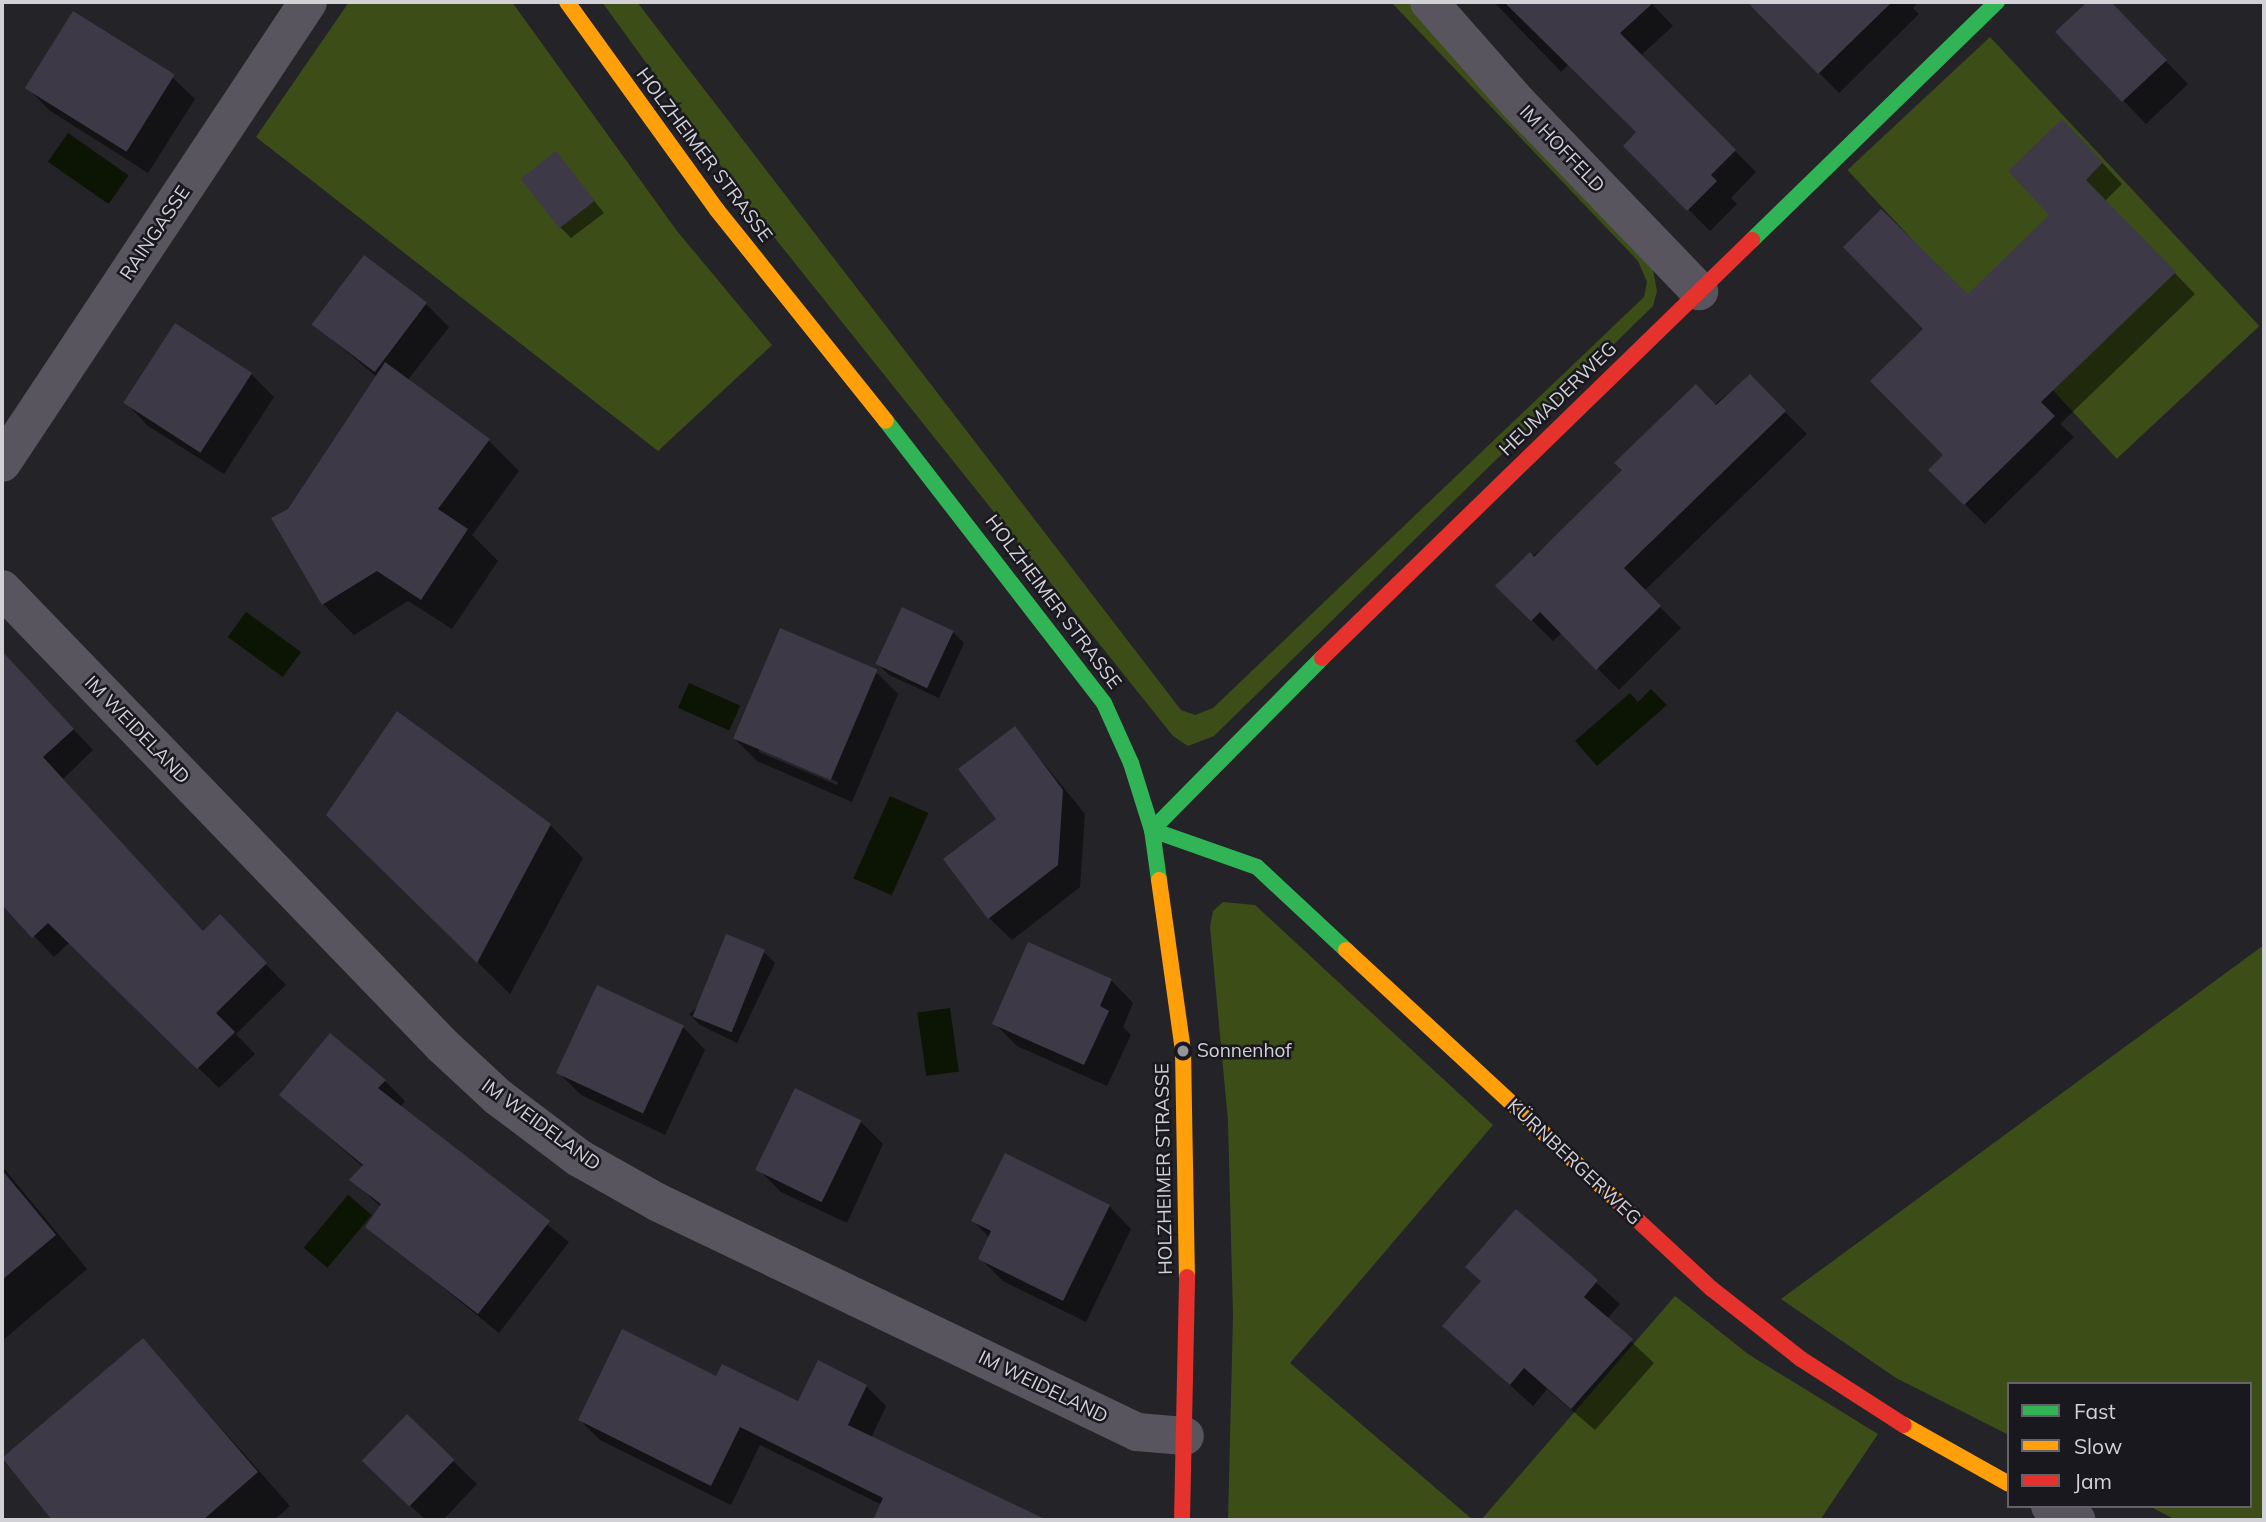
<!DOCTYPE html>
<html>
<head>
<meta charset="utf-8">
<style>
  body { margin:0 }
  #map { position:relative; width:2266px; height:1522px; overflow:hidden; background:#242328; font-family:Mulish,sans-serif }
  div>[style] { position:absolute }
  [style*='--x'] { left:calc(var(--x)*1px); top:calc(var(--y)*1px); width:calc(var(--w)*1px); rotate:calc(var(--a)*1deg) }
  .green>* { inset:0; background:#3c4d18; transform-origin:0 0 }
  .water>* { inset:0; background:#0c1404; transform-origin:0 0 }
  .shadow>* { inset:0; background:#0007 }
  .building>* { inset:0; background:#3e3947; transform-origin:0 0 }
  .street>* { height:38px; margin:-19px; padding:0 19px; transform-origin:19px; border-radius:19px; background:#58555e }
  .fast>* { height:16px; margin:-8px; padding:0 8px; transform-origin:8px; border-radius:8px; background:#30b455 }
  .slow>* { height:16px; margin:-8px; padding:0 8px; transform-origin:8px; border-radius:8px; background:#ff9f0a }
  .jam>* { height:16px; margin:-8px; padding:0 8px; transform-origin:8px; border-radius:8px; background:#e5322d }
  .dots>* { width:19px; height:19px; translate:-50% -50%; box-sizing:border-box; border:4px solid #1a181f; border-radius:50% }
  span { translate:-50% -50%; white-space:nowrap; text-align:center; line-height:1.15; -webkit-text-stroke:5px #1a181f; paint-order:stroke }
  .street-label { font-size:19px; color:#d2d1d6 }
  .poi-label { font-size:19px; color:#d2d1d6 }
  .left { translate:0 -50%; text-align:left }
  .frame { position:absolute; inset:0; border:4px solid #d2d1d6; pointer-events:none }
  .legend { position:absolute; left:2007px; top:1382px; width:245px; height:126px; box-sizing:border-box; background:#1a181f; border:2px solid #646268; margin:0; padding:9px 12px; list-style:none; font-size:21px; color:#d2d1d6 }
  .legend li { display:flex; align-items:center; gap:14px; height:35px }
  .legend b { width:35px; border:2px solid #646268 }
</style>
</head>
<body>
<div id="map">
  <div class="green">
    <div style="clip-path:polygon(349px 2px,512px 2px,677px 231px,772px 345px,658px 451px,256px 137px)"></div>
    <div style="clip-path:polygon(602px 2px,637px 2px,1181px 710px,1195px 715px,1213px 708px,1644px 297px,1647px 282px,1638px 261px,1391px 2px,1412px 2px,1653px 270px,1657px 291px,1653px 306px,1214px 736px,1188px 746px,1173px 736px,758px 217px)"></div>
    <div style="left:1990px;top:37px;width:395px;height:195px;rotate:47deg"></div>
    <div style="clip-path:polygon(1223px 902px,1255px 905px,1493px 1125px,1290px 1363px,1473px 1520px,1228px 1520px,1233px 1316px,1228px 1121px,1210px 927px,1213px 911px)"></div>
    <div style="clip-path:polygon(2264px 945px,2264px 1520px,2176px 1520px,2149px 1506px,2250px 1506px,2250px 1384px,2009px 1384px,2009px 1435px,1896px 1378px,1781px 1299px)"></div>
    <div style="clip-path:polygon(1675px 1296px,1748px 1354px,1878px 1434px,1820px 1520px,1481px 1520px)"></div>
  </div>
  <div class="water">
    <div style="left:68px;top:133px;width:74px;height:35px;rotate:35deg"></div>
    <div style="left:246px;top:612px;width:68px;height:31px;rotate:36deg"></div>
    <div style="left:689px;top:683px;width:56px;height:27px;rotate:24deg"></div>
    <div style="clip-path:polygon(1651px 689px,1667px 705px,1597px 766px,1575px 741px,1630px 693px,1638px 702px)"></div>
    <div style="left:890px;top:796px;width:42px;height:90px;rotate:24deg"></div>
    <div style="left:950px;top:1008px;width:64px;height:33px;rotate:82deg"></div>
    <div style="left:348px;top:1195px;width:31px;height:69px;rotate:40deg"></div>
  </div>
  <div class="shadow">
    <div style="clip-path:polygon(1494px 2px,1650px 2px,1673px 26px,1640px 56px,1756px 172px,1731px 198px,1737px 204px,1710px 231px,1625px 146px,1638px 132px,1569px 64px,1561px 72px)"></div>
    <div style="clip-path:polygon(1749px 2px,1918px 2px,1913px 8px,1919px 14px,1839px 93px)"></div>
    <div style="clip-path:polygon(2090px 2px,2109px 2px,2188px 84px,2146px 124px,2058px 32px)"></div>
    <div style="clip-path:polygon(172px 77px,195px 99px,148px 173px,49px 110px,27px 87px)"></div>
    <div style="clip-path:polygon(2082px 141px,2122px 184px,2105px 201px,2195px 294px,2060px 424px,2074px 437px,1985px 524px,1930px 470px,1946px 455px,1968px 296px,2052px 215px)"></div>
    <div style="clip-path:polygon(556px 153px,604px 213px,571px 238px,560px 227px)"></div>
    <div style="clip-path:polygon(426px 304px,449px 327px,407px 381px,488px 440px,519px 471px,472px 535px,498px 561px,452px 629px,408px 601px,354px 635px,323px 604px,289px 510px,377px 377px,313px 324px)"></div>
    <div style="clip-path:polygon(251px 374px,274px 397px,224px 474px,148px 426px,126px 403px)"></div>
    <div style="clip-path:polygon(1749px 376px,1807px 434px,1644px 591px,1681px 628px,1619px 690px,1562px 633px,1553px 641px,1497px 586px)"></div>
    <div style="clip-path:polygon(953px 632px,964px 643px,939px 698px,889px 675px,878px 664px)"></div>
    <div style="clip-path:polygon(5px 657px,93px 750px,63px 779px,204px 933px,220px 917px,286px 985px,236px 1034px,255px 1054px,219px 1088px,70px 942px,54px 957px,2px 902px,2px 783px,15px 770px,2px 756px)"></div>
    <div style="clip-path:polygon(evenodd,876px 672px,898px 694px,852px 802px,757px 761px,734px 738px,876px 672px,759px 748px,838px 782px,837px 785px,759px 752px,759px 748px)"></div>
    <div style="clip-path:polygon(1015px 728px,1085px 814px,1080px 887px,1012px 940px,989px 918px,998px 819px)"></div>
    <div style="clip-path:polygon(328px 815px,550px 825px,583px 858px,510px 994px)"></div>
    <div style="clip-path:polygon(764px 952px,775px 963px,737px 1043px,700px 1025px,689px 1014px)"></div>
    <div style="clip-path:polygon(1111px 980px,1133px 1003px,1123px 1027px,1131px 1035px,1107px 1086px,1017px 1046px,994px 1023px)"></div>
    <div style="clip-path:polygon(683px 1027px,705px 1050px,665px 1135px,581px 1095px,558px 1072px)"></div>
    <div style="clip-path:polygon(385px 1081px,405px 1101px,400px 1107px,569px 1242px,499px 1333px,367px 1226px,381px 1207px,352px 1180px,363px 1167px,282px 1095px)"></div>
    <div style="clip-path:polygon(861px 1122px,883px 1144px,847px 1223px,781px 1192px,758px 1169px)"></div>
    <div style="clip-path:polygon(2px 1166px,87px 1269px,2px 1341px)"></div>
    <div style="clip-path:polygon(1109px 1206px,1131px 1229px,1086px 1322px,1003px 1281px,980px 1258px,990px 1238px,973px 1221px)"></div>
    <div style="clip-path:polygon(1517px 1211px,1620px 1304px,1607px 1319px,1654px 1363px,1595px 1430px,1547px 1389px,1533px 1406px,1445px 1326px,1483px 1282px)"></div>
    <div style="clip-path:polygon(143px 1340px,290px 1506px,274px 1520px,55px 1520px,3px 1460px)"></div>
    <div style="clip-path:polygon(717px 1378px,799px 1404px,866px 1386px,886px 1406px,871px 1438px,1043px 1520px,875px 1520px,882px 1505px,760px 1445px,731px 1505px,600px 1440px,580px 1420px)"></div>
    <div style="clip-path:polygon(407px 1417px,477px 1484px,443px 1520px,426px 1520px,387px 1484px)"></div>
  </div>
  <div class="building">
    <div style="clip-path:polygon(1504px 2px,1654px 2px,1620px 33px,1736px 150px,1711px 175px,1717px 181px,1687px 211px,1623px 146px,1636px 132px)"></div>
    <div style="clip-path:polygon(1747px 2px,1892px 2px,1818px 74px)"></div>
    <div style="clip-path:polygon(2087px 2px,2111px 2px,2167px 60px,2122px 102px,2055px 32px)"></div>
    <div style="left:73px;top:11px;width:120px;height:91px;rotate:32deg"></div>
    <div style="clip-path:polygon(2062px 119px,2103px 162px,2086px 180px,2176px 272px,2041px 402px,2055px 416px,1964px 505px,1928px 470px,1943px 455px,1870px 381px,1923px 329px,1843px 247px,1881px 209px,1968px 294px,2049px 215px,2008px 171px)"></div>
    <div style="left:556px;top:151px;width:63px;height:45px;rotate:52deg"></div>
    <div style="left:364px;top:255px;width:79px;height:87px;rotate:37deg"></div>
    <div style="left:175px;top:323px;width:92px;height:95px;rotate:33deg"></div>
    <div style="clip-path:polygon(385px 362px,490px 439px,438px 509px,468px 529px,421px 600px,377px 571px,322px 605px,271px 518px,288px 509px)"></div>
    <div style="clip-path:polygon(1750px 374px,1786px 411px,1624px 568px,1661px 606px,1596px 670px,1540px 612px,1531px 621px,1495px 586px,1530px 552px,1534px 557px,1622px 470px,1614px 463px,1696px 384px,1716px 405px)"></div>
    <div style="left:902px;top:607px;width:57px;height:63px;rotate:25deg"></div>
    <div style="left:780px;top:628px;width:106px;height:120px;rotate:23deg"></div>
    <div style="clip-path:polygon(2px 651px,74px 729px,43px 757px,203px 931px,220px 914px,267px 963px,216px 1013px,235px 1032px,197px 1069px,48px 923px,32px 938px,2px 905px)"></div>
    <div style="clip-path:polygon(397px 711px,551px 824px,477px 963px,326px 815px)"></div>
    <div style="clip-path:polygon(1015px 726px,1063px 790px,1058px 865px,988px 919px,943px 859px,996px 819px,958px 769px)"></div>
    <div style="left:726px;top:934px;width:42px;height:89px;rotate:22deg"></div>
    <div style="clip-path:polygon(1028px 942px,1112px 979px,1100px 1006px,1109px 1011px,1084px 1065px,992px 1024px)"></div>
    <div style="left:597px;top:985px;width:96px;height:97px;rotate:25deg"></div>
    <div style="clip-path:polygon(330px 1033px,386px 1080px,378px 1088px,550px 1221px,478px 1314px,365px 1227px,381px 1204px,349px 1180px,363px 1165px,279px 1095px)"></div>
    <div style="left:795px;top:1088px;width:74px;height:91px;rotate:26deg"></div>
    <div style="clip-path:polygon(1005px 1153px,1110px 1205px,1063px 1301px,978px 1259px,991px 1231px,971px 1221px)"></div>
    <div style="clip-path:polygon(2px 1170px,56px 1235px,2px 1280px)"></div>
    <div style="clip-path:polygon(1516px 1209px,1598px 1280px,1584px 1297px,1633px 1339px,1571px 1409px,1524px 1368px,1510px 1385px,1442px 1326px,1481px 1281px,1465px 1267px)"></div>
    <div style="clip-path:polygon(622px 1329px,716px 1376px,722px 1364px,798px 1401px,818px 1360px,867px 1385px,848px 1425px,1047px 1520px,873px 1520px,883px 1498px,740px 1427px,711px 1486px,578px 1420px)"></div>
    <div style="clip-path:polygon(143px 1338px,258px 1472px,203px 1520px,52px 1520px,2px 1458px)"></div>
    <div style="left:407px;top:1414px;width:66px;height:65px;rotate:44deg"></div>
  </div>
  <div class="street">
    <div style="--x:1429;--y:2;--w:136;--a:48.6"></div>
    <div style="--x:1519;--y:104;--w:260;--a:46.1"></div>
    <div style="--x:2;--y:463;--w:553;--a:-56.42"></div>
    <div style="--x:2;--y:589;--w:635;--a:46.02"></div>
    <div style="--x:443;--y:1046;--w:75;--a:42.8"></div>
    <div style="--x:498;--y:1097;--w:101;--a:37"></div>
    <div style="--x:579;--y:1158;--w:90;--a:29.4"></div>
    <div style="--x:657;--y:1202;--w:532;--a:25.6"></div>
    <div style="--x:1137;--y:1432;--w:48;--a:4.8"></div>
    <div style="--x:2050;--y:1506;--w:30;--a:28"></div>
  </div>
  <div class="fast">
    <div style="--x:1752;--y:240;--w:342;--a:-44.2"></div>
    <div style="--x:886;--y:421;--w:356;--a:52.3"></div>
    <div style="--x:1104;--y:703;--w:66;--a:65.8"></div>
    <div style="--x:1131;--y:763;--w:70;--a:72.6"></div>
    <div style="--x:1152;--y:830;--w:50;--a:82"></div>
    <div style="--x:1322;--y:658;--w:242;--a:134.7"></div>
    <div style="--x:1152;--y:830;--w:111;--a:19.4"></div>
    <div style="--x:1257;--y:867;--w:122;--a:43"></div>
  </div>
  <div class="slow">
    <div style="--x:567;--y:2;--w:256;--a:54.2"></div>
    <div style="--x:717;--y:210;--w:270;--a:51.3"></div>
    <div style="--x:1159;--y:880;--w:173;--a:82"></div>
    <div style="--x:1183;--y:1051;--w:226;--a:89"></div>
    <div style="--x:1346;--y:950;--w:372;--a:42.8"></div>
    <div style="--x:1904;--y:1425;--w:120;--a:29.3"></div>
  </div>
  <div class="jam">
    <div style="--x:1322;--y:658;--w:600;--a:-44.19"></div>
    <div style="--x:1619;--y:1203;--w:127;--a:42.8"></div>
    <div style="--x:1712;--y:1289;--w:113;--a:38.2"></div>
    <div style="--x:1801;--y:1359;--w:122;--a:32.7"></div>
    <div style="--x:1182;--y:1520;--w:243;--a:-88.8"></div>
  </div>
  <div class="dots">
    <div style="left:1183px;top:1051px;background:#959499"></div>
  </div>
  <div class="street-label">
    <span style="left:1562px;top:149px;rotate:46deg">IM HOFFELD</span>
    <span style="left:704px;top:155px;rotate:53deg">HOLZHEIMER STRASSE</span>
    <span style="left:155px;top:233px;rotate:-56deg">RAINGASSE</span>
    <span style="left:1558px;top:399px;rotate:-44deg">HEUMADERWEG</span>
    <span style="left:1053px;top:602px;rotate:53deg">HOLZHEIMER STRASSE</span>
    <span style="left:137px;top:730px;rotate:46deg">IM WEIDELAND</span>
    <span style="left:541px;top:1125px;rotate:36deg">IM WEIDELAND</span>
    <span style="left:1574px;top:1162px;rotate:43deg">KÜRNBERGERWEG</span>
    <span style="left:1164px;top:1169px;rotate:-91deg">HOLZHEIMER STRASSE</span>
    <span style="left:1043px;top:1387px;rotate:26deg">IM WEIDELAND</span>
  </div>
  <div class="poi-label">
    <span class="left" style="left:1197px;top:1051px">Sonnenhof</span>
  </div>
  <div class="frame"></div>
  <ul class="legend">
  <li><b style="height:9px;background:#30b455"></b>Fast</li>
  <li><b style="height:9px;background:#ff9f0a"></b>Slow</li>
  <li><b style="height:9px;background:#e5322d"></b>Jam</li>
  </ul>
</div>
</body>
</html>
